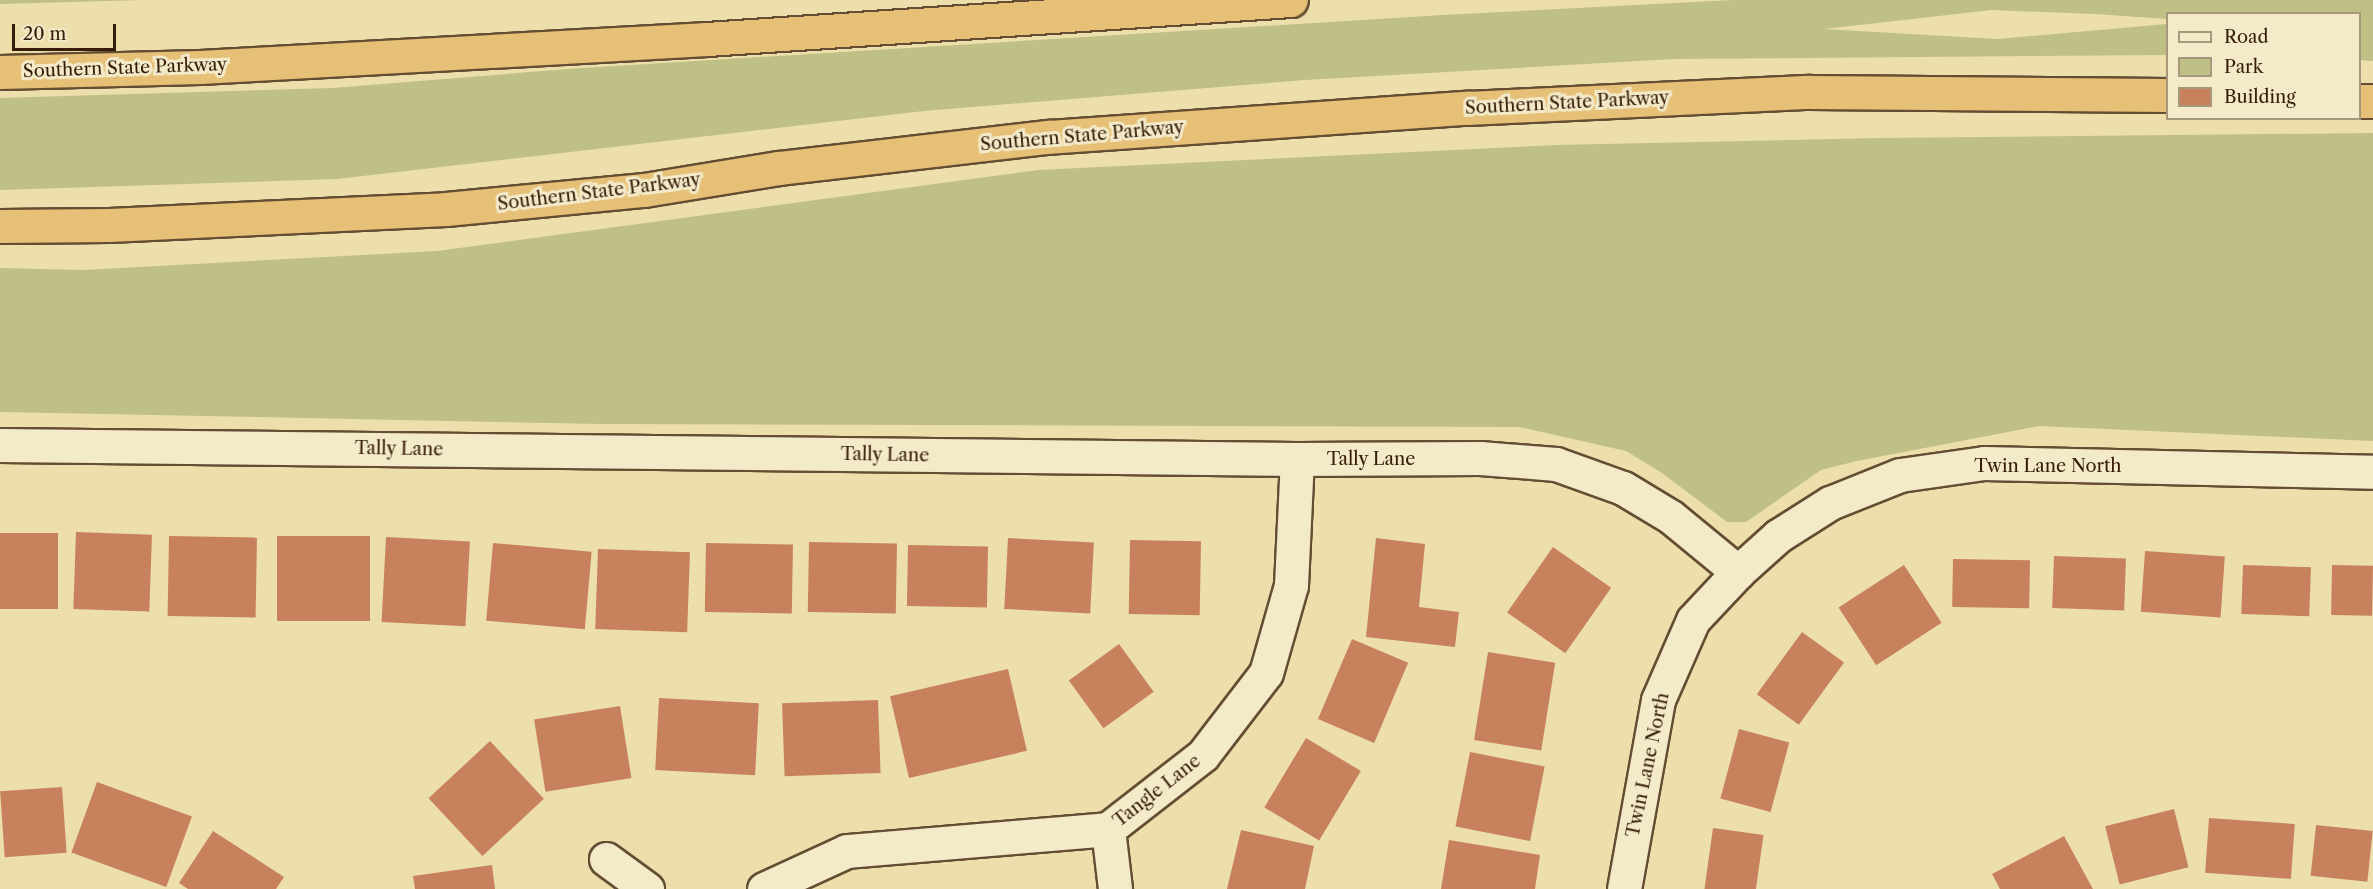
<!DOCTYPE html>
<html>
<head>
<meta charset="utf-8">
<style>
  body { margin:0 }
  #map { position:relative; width:2373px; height:889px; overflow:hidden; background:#ecdfac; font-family:"Libre Caslon Text",serif }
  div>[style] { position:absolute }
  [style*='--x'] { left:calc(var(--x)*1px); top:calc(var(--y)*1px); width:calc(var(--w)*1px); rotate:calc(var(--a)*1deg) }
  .green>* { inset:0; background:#bec085 }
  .building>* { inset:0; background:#c8815d; transform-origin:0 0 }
  .roads { filter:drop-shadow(2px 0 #644d32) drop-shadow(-2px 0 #644d32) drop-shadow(0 2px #644d32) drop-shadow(0 -2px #644d32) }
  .minor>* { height:33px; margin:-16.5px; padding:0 16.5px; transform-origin:16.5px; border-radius:16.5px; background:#f3eac9 }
  .highway>* { height:33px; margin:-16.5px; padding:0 16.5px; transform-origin:16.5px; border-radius:16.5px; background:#e6c076 }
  span { translate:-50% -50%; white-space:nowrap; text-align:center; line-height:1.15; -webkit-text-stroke:6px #f3eac9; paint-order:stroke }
  .street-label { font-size:18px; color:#361c09 }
  .legend { position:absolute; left:2166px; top:12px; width:195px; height:108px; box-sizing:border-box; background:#f3eac9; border:2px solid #a7987c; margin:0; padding:8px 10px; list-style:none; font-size:18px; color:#361c09 }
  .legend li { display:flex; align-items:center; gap:12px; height:30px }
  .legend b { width:30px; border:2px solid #a7987c }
  .scale { position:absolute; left:12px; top:24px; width:104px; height:27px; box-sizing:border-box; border:3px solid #361c09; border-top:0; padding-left:8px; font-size:18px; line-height:21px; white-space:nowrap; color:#361c09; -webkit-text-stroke:4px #f3eac9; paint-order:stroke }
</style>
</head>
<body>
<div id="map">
  <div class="green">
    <div style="clip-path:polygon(0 0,142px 0,0 4px)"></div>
    <div style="clip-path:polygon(1733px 0,2373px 0,2373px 61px,2360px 60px,2360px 14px,2168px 14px,2167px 19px,2095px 14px,1992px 10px,1824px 29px,1997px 39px,2167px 24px,2167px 55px,1674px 59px,1305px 80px,924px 111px,337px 179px,0 190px,0 98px,333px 88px,567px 69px,1443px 15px)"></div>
    <div style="clip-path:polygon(2373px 133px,2373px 441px,2039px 426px,1857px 461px,1821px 470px,1746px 522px,1727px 522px,1662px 473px,1626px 451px,1519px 427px,602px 424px,0 412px,0 268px,83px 270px,437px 251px,1038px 170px,1556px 145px,1879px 138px)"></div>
  </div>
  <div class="building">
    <div style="left:76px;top:532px;width:76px;height:77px;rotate:2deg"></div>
    <div style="left:0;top:533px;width:58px;height:76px"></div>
    <div style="left:169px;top:536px;width:88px;height:80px;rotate:1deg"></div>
    <div style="left:277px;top:536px;width:93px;height:85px"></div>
    <div style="left:386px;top:537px;width:84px;height:85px;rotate:3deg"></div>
    <div style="left:1008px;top:538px;width:86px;height:71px;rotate:3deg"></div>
    <div style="clip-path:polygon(1376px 538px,1425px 544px,1419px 607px,1459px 612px,1455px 647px,1366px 637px)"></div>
    <div style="left:1130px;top:540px;width:71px;height:74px;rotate:1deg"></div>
    <div style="left:809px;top:542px;width:88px;height:70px;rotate:1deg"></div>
    <div style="left:493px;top:543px;width:99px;height:78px;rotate:5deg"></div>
    <div style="left:706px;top:543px;width:87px;height:69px;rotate:1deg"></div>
    <div style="left:908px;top:545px;width:80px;height:61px;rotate:1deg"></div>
    <div style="left:1553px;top:547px;width:71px;height:80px;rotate:35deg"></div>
    <div style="left:598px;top:549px;width:92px;height:80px;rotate:2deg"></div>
    <div style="left:2145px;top:551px;width:80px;height:61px;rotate:4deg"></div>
    <div style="left:2054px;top:556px;width:72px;height:52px;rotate:2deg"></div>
    <div style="left:1953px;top:559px;width:77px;height:48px;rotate:1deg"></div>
    <div style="left:1904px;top:565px;width:69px;height:78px;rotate:57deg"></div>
    <div style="left:2243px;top:565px;width:68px;height:49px;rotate:2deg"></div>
    <div style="left:2332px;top:565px;width:41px;height:50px;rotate:1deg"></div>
    <div style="left:1802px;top:632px;width:52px;height:77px;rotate:36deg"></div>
    <div style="left:1352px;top:639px;width:61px;height:87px;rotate:23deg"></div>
    <div style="left:1119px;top:644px;width:59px;height:62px;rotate:54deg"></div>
    <div style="left:1488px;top:652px;width:68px;height:89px;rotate:9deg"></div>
    <div style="left:1008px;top:669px;width:84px;height:121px;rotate:77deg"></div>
    <div style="left:659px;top:698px;width:100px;height:72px;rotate:3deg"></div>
    <div style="left:878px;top:700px;width:73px;height:96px;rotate:88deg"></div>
    <div style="left:620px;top:706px;width:73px;height:87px;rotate:81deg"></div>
    <div style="left:1739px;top:729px;width:52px;height:72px;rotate:15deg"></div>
    <div style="left:1306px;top:738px;width:64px;height:81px;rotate:31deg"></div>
    <div style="left:490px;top:741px;width:79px;height:84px;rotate:47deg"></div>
    <div style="left:1470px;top:752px;width:76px;height:76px;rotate:11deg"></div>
    <div style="left:97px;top:782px;width:101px;height:75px;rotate:20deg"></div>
    <div style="left:62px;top:787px;width:66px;height:62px;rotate:86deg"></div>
    <div style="left:2174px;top:809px;width:60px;height:71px;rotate:76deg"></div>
    <div style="left:2209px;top:818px;width:86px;height:55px;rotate:4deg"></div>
    <div style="left:2316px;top:825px;width:57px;height:51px;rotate:6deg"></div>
    <div style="left:1713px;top:828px;width:51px;height:62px;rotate:8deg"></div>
    <div style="clip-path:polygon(1241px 830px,1314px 846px,1305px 889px,1227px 889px)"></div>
    <div style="clip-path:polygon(213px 831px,284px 877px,276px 889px,188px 889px,179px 883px)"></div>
    <div style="clip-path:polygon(2064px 836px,2093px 889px,2000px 889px,1992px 874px)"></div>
    <div style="clip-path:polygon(1449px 840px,1540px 855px,1535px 889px,1441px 889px)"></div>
    <div style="clip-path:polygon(492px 865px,495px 889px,415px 889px,413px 876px)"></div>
  </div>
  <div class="roads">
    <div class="minor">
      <div style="--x:0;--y:445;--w:1297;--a:0.62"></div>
      <div style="--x:1297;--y:459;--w:183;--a:-0.3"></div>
      <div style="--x:1480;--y:458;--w:76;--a:4.5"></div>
      <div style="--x:1556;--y:464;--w:71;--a:19.7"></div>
      <div style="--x:1623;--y:488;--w:56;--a:31.1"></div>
      <div style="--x:1671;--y:517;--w:87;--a:39.4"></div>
      <div style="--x:1108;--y:829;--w:60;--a:83.3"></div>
      <div style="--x:606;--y:859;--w:51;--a:36.2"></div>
      <div style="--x:764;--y:889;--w:91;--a:-24.6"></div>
      <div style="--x:847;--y:851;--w:262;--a:-4.8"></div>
      <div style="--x:1108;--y:829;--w:120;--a:-37.9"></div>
      <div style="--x:1203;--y:755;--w:103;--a:-52.5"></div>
      <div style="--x:1266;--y:673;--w:91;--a:-74.1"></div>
      <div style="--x:1291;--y:585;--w:126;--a:-87.3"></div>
      <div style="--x:1624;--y:889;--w:192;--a:-79.8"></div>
      <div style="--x:1658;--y:700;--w:87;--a:-66.4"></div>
      <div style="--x:1693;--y:620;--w:66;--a:-46.8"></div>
      <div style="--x:1738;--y:572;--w:54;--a:-42"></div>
      <div style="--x:1778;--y:536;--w:62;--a:-32.4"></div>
      <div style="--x:1830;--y:503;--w:75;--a:-21.8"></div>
      <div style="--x:1900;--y:475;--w:85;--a:-8.1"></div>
      <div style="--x:1984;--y:463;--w:389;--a:1.3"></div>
    </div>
    <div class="highway">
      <div style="--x:0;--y:72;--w:200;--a:-1.4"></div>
      <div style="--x:200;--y:67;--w:508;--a:-3.16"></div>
      <div style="--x:707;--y:39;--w:585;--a:-3.82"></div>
      <div style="--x:2360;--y:101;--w:13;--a:0"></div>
      <div style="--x:0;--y:226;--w:109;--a:-0.5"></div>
      <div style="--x:109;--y:225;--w:337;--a:-2.7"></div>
      <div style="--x:446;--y:209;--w:199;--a:-5.5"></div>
      <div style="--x:644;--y:190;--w:137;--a:-9.3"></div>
      <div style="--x:779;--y:168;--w:271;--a:-6.6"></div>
      <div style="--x:1048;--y:137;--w:420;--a:-4"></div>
      <div style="--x:1467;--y:108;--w:343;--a:-2.7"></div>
      <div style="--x:1810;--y:92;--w:358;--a:0.5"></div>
    </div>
  </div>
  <div class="street-label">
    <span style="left:125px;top:68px;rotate:-2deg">Southern State Parkway</span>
    <span style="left:1567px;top:103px;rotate:-3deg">Southern State Parkway</span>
    <span style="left:1082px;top:136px;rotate:-5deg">Southern State Parkway</span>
    <span style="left:599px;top:192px;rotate:-7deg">Southern State Parkway</span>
    <span style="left:399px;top:449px;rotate:1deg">Tally Lane</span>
    <span style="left:885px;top:455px;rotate:1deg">Tally Lane</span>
    <span style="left:1371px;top:459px">Tally Lane</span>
    <span style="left:2048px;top:466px">Twin Lane North</span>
    <span style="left:1648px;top:765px;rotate:-78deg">Twin Lane North</span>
    <span style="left:1157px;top:791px;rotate:-38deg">Tangle Lane</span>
  </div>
  <ul class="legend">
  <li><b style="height:8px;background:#f3eac9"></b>Road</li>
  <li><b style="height:16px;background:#bec085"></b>Park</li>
  <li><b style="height:16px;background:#c8815d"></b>Building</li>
  </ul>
  <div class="scale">20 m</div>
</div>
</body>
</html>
